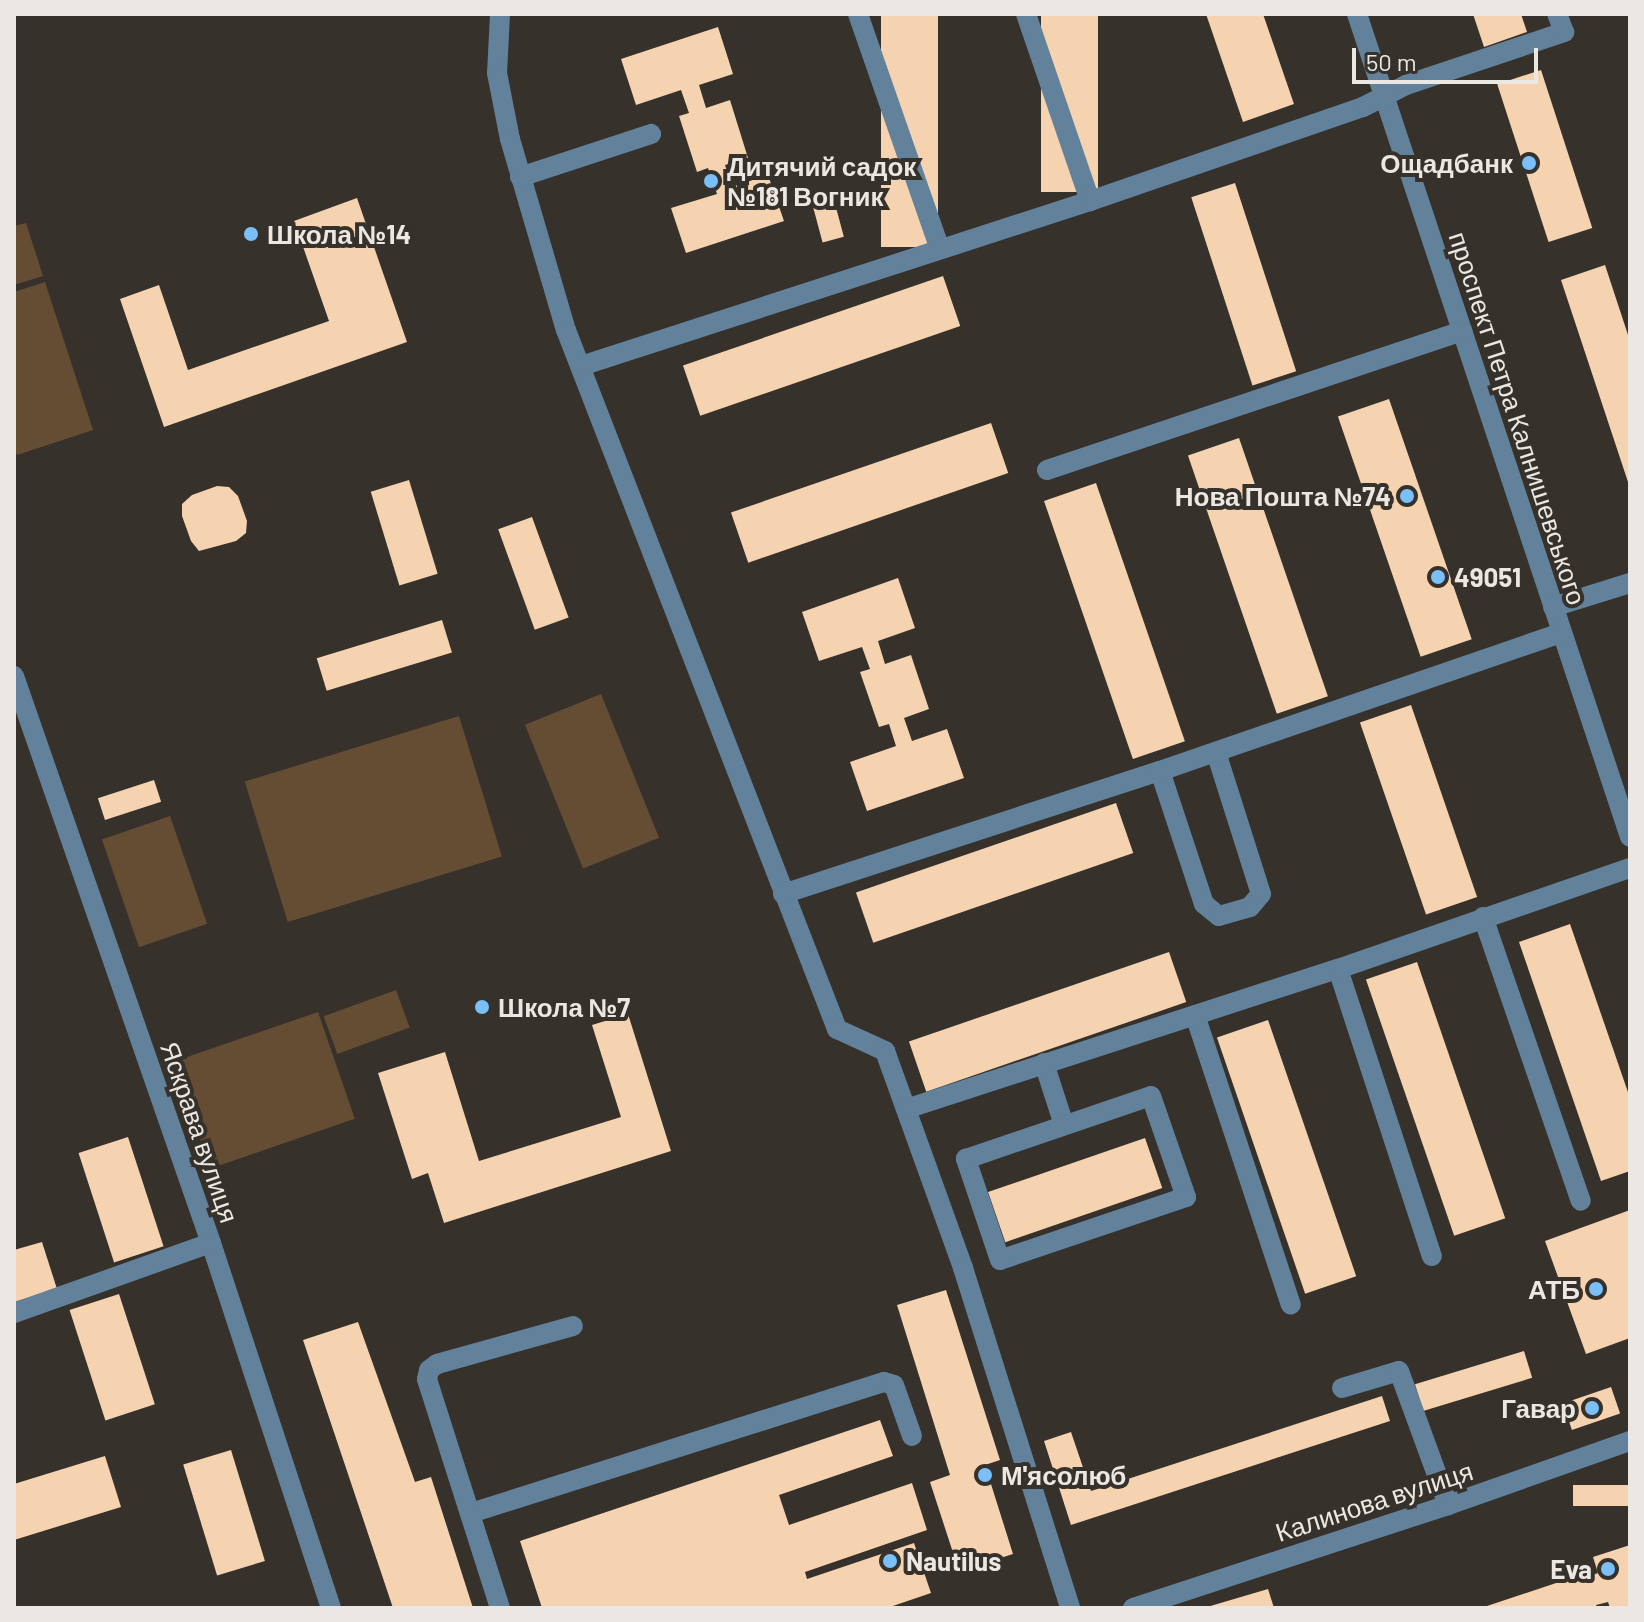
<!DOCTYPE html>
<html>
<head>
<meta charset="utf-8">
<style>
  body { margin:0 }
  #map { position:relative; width:1644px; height:1622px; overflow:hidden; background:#36312b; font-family:Barlow,sans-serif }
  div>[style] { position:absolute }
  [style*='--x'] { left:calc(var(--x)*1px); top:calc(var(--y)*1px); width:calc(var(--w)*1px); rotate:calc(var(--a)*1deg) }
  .green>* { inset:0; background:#654d34; transform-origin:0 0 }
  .building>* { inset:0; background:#f5d3b0; transform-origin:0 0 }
  .minor>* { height:20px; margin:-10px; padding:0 10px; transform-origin:10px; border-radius:10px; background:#62819b }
  .dots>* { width:22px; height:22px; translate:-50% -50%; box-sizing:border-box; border:4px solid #36312b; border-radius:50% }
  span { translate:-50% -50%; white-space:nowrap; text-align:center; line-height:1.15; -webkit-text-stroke:8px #36312b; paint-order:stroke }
  .poi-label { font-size:26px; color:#ebe7e3; font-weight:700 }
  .right { translate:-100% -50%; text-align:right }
  .left { translate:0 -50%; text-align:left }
  .street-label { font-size:26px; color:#ebe7e3 }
  .frame { position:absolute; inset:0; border:16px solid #ebe7e3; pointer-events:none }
  .scale { position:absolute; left:1352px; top:48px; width:186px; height:36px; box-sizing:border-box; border:4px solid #ebe7e3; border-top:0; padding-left:10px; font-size:24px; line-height:28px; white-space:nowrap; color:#ebe7e3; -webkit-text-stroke:6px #36312b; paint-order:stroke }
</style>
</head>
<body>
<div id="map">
  <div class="green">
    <div style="clip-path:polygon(26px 223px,43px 276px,14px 285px,14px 226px)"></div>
    <div style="clip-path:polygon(45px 282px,93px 430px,17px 455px,14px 446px,14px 292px)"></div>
    <div style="left:601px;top:694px;width:155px;height:82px;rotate:68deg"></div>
    <div style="left:459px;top:716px;width:147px;height:224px;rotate:73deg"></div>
    <div style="left:170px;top:816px;width:114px;height:72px;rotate:71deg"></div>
    <div style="left:396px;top:990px;width:40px;height:77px;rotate:70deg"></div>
    <div style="left:318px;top:1012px;width:113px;height:153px;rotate:71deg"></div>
  </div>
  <div class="building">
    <div style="left:881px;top:14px;width:57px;height:233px"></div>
    <div style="left:1041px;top:14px;width:57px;height:178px"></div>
    <div style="clip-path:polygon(1206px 14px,1263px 14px,1294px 104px,1243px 122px)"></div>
    <div style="clip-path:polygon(1473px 14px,1521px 14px,1527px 32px,1484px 47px)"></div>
    <div style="clip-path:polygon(718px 27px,733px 74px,699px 85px,706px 108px,730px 100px,748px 158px,725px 165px,732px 187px,768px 175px,784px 221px,686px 253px,671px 208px,717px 194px,708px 168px,697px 172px,679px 116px,689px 113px,681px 90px,636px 105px,621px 59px)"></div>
    <div style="left:1541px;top:70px;width:166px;height:46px;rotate:72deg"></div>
    <div style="left:1235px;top:183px;width:198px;height:46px;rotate:72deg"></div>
    <div style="clip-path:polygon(357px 198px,407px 342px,164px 427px,120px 299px,159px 285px,188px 370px,329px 321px,294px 221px)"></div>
    <div style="left:834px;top:200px;width:38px;height:22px;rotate:75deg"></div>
    <div style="clip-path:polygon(1605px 265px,1630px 341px,1629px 485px,1561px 280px)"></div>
    <div style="left:943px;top:276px;width:53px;height:275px;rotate:71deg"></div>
    <div style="left:1389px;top:399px;width:254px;height:54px;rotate:71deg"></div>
    <div style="left:991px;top:423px;width:53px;height:275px;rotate:71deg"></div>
    <div style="left:1239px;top:438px;width:273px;height:54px;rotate:71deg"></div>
    <div style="left:409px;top:480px;width:98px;height:40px;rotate:73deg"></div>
    <div style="left:1096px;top:483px;width:273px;height:55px;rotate:71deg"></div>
    <div style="clip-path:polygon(217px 486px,229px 487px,238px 496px,247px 521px,246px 533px,236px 541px,199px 551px,191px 541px,182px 516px,182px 504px,192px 495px)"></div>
    <div style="left:532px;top:517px;width:107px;height:36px;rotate:70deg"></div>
    <div style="clip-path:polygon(898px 578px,915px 628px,878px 641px,885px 664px,911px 655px,929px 709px,904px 718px,912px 741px,947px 729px,964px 778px,867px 811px,850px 762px,896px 746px,889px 724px,879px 727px,860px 672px,870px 669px,862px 647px,819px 661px,802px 612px)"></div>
    <div style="left:442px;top:620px;width:34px;height:131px;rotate:73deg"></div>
    <div style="left:1411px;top:705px;width:203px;height:54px;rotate:71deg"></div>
    <div style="left:154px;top:780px;width:23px;height:59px;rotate:72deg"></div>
    <div style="left:1116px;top:803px;width:53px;height:275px;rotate:71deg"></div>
    <div style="clip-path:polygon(1570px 924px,1630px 1098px,1630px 1171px,1601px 1181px,1519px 942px)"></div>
    <div style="left:1169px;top:952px;width:53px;height:275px;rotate:71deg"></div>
    <div style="left:1417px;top:962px;width:271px;height:54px;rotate:71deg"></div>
    <div style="clip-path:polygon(628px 1014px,671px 1151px,444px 1223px,428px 1173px,412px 1179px,378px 1073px,445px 1052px,479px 1161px,621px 1117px,592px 1025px)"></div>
    <div style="left:1268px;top:1020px;width:271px;height:54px;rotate:71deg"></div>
    <div style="left:128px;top:1137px;width:115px;height:52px;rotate:72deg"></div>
    <div style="left:1145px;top:1138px;width:53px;height:166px;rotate:71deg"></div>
    <div style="clip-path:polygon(1630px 1210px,1630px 1338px,1586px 1354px,1545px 1241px)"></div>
    <div style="clip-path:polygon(42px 1242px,57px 1289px,14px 1302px,14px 1250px)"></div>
    <div style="clip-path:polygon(946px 1290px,1000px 1460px,985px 1465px,1013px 1554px,959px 1571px,930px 1482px,950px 1475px,897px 1305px)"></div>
    <div style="left:119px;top:1294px;width:116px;height:52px;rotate:72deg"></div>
    <div style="clip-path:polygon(358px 1322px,415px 1482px,431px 1477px,473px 1608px,393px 1608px,303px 1340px)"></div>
    <div style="left:1524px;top:1351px;width:28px;height:114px;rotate:73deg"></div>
    <div style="left:1611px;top:1387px;width:28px;height:51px;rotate:71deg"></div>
    <div style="clip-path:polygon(1382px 1396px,1390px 1421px,1071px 1525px,1044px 1441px,1071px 1432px,1091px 1491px)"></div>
    <div style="clip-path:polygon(880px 1420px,893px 1456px,779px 1495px,789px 1525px,912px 1483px,927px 1530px,805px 1572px,807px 1579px,914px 1543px,931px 1593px,887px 1608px,542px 1608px,520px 1541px)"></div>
    <div style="left:231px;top:1450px;width:116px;height:50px;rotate:73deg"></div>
    <div style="clip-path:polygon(105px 1456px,121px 1507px,14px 1540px,14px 1484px)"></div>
    <div style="left:1630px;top:1485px;width:21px;height:57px;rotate:90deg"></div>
    <div style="clip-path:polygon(1630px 1545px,1630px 1608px,1610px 1608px,1608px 1602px,1596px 1605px,1597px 1608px,1481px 1608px,1586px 1573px,1587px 1577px,1598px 1573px,1593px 1557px)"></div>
    <div style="clip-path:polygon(1268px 1589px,1274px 1608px,1207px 1608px,1207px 1607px)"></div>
  </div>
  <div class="minor">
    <div style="--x:500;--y:14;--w:59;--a:92.9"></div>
    <div style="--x:497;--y:73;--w:67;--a:78.9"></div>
    <div style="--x:510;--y:139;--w:199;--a:73.7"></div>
    <div style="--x:566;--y:330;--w:750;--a:68.81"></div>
    <div style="--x:837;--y:1029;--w:53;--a:24.6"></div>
    <div style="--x:885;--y:1051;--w:231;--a:70.2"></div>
    <div style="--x:963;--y:1268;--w:356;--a:72.5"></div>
    <div style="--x:858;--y:14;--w:249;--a:70.8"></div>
    <div style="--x:1026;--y:14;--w:198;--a:71.1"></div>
    <div style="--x:1357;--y:14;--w:867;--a:71.65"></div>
    <div style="--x:520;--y:177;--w:138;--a:-18.2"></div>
    <div style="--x:581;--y:366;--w:535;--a:-17.96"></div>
    <div style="--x:1090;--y:201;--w:289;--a:-19"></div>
    <div style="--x:1363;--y:107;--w:48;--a:-27.1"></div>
    <div style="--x:1406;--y:85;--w:167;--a:-18.5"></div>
    <div style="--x:1564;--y:32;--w:19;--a:-111"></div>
    <div style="--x:1047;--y:470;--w:438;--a:-18.5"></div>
    <div style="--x:1553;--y:607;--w:81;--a:-17.3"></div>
    <div style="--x:14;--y:676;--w:600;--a:70.84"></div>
    <div style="--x:211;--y:1243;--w:384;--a:71.8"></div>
    <div style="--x:1160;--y:771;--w:140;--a:71.7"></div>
    <div style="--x:1204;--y:904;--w:19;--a:39"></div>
    <div style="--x:1219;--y:916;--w:32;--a:-16"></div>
    <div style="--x:1250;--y:907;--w:17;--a:-50"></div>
    <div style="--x:1261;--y:894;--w:149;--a:-107.6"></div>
    <div style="--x:783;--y:894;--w:397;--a:-18.1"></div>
    <div style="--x:1160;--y:771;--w:424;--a:-19"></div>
    <div style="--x:1483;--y:917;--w:300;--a:71"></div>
    <div style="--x:1338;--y:969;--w:302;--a:71.9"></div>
    <div style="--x:1195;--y:1015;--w:305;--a:71.7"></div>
    <div style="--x:1044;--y:1063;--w:65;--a:72.1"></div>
    <div style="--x:1151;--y:1096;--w:107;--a:70.9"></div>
    <div style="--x:1186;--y:1197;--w:196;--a:161.3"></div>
    <div style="--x:1000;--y:1260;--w:107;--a:-108.6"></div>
    <div style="--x:966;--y:1159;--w:195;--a:-18.8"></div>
    <div style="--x:906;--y:1109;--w:454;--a:-18"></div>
    <div style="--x:1338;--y:969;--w:309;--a:-19.1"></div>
    <div style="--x:14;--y:1313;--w:209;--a:-19.6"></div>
    <div style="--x:1342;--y:1388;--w:59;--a:-16.6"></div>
    <div style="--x:1399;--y:1371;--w:143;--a:69.9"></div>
    <div style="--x:471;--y:1513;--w:433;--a:-17.6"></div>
    <div style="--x:884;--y:1382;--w:10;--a:17"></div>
    <div style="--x:894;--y:1385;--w:54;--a:70.6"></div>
    <div style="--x:500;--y:1608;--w:240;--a:-107.7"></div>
    <div style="--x:427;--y:1379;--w:9;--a:-77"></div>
    <div style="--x:429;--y:1370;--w:10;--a:-37"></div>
    <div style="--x:437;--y:1364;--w:141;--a:-15.6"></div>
    <div style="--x:1133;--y:1608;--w:331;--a:-18.1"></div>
    <div style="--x:1448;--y:1505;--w:193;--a:-19.4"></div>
  </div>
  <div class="dots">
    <div style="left:1529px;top:163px;background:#7abff8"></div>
    <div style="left:711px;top:181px;background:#7abff8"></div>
    <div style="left:251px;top:234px;background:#7abff8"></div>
    <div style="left:1407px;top:496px;background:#7abff8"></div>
    <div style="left:1438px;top:577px;background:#7abff8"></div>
    <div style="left:482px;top:1007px;background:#7abff8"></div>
    <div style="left:1596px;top:1289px;background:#7abff8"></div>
    <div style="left:1592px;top:1408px;background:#7abff8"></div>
    <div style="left:985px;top:1475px;background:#7abff8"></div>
    <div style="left:890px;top:1561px;background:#7abff8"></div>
    <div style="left:1608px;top:1569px;background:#7abff8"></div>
  </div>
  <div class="poi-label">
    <span class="right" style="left:1513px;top:163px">Ощадбанк</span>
    <span class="left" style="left:727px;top:181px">Дитячий садок<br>№181 Вогник</span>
    <span class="left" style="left:267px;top:234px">Школа №14</span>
    <span class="right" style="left:1391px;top:496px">Нова Пошта №74</span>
    <span class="left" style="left:1454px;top:577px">49051</span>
    <span class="left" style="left:498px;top:1007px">Школа №7</span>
    <span class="right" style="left:1580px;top:1289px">АТБ</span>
    <span class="right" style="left:1576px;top:1408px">Гавар</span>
    <span class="left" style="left:1001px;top:1475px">М'ясолюб</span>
    <span class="left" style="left:906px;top:1561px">Nautilus</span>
    <span class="right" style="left:1592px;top:1569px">Eva</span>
  </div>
  <div class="street-label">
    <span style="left:1518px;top:418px;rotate:72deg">проспект Петра Калнишевського</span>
    <span style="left:200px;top:1132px;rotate:71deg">Яскрава вулиця</span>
    <span style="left:1374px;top:1501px;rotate:-18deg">Калинова вулиця</span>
  </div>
  <div class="frame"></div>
  <div class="scale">50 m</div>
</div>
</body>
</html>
